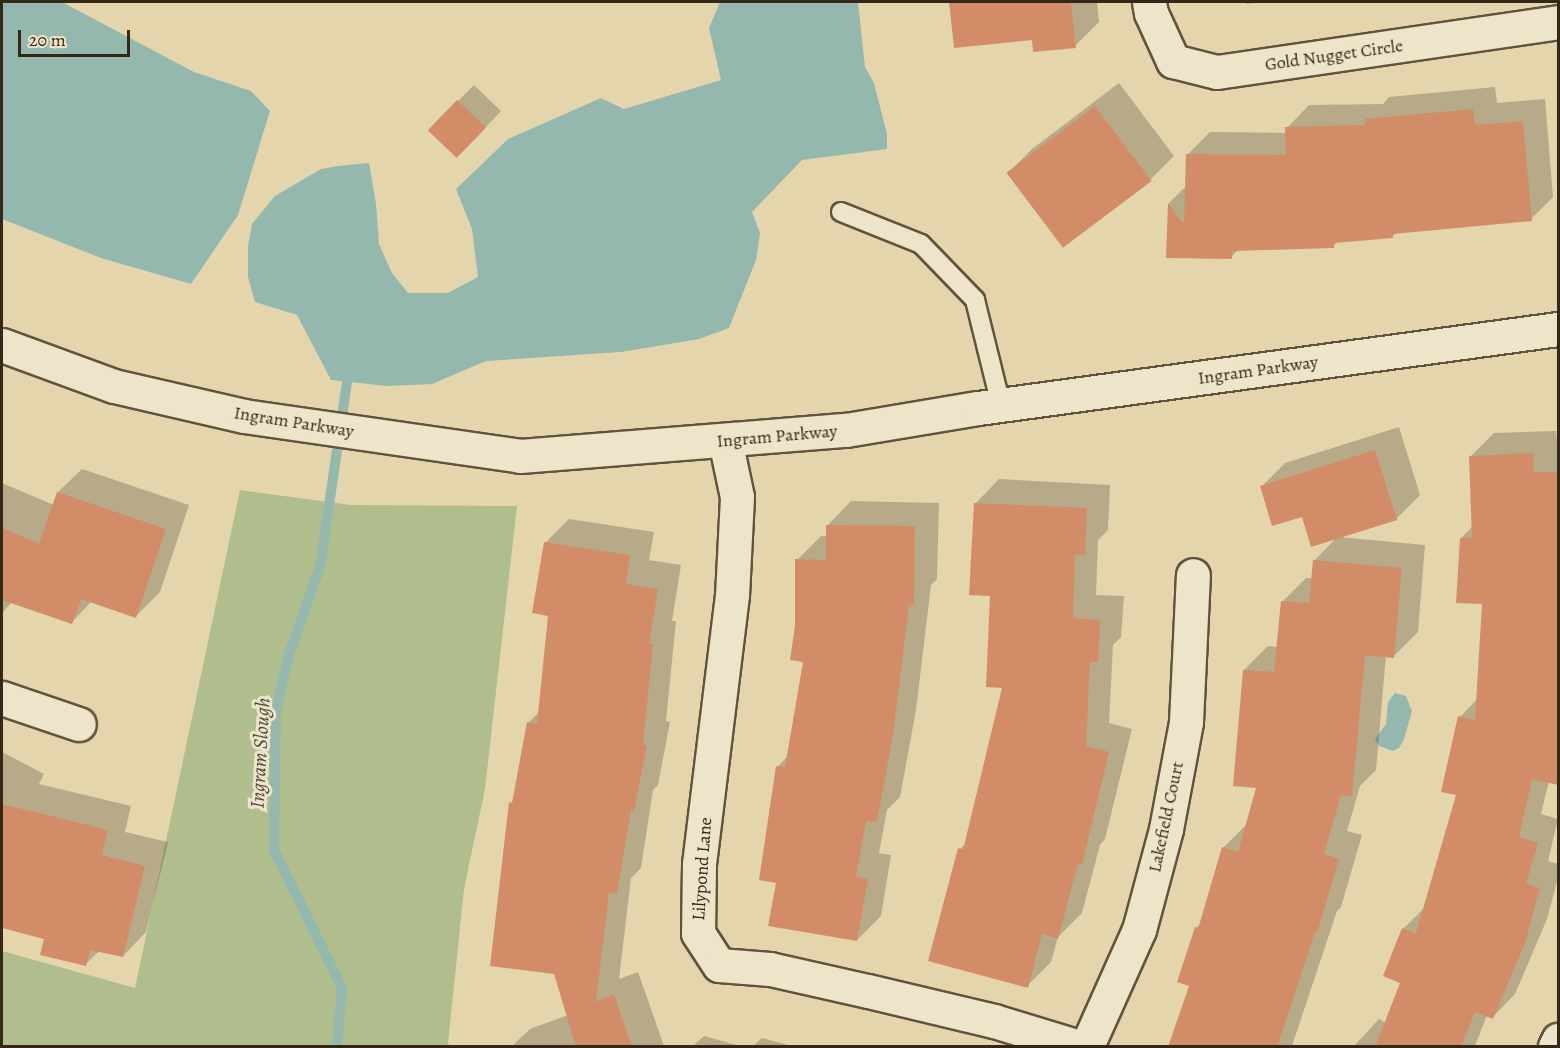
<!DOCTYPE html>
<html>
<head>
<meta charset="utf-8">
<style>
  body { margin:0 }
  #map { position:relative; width:1560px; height:1048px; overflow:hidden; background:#e4d5ac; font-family:Alegreya,serif }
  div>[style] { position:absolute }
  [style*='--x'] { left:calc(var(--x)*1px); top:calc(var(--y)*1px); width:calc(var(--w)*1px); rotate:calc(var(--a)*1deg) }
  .green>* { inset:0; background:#b0be8d }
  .water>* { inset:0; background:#95b8ae }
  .shadow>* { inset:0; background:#0003 }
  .stream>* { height:10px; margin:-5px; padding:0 5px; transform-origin:5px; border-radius:5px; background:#95b8ae }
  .building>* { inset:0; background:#d28d68; transform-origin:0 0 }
  .roads { filter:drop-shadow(2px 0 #61533e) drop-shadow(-2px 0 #61533e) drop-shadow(0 2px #61533e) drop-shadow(0 -2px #61533e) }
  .lane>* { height:18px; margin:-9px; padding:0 9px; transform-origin:9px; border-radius:9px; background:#ede4c9 }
  .street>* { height:33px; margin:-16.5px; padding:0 16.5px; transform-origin:16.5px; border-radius:16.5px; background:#ede4c9 }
  .secondary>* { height:33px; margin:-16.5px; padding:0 16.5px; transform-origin:16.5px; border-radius:16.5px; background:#ede4c9 }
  span { translate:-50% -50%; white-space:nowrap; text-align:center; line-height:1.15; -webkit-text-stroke:6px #ede4c9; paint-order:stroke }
  .street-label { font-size:18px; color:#352819 }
  .water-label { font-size:20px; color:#4d4c3e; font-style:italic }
  .frame { position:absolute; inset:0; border:3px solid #352819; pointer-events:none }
  .scale { position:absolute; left:18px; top:30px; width:112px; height:27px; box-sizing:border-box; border:3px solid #352819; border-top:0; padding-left:8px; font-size:18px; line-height:21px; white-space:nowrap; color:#352819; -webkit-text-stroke:4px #ede4c9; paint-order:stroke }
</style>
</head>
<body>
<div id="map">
  <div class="green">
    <div style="clip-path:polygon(240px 490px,351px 505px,517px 506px,485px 789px,464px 889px,448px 1043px,450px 1046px,2px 1046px,2px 951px,135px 988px)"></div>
  </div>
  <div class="water">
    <div style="clip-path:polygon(2px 2px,62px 2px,194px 72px,251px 91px,270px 111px,238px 215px,191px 284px,101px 258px,2px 219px)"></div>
    <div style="clip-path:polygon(720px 2px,858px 2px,865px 67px,874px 83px,887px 134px,887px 149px,802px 160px,752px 212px,760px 233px,756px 260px,729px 328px,699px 339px,621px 352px,486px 361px,432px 384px,387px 386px,331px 380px,297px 315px,255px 302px,248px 277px,248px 246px,252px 224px,275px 196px,321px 169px,338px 166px,369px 163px,376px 204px,379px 244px,392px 273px,408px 293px,448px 293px,478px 277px,472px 229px,456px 189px,508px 139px,601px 98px,624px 109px,721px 80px,709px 28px)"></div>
    <div style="clip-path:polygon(1395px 693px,1406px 696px,1412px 711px,1404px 739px,1399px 748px,1393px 751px,1379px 746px,1375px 739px,1386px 724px,1388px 702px)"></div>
  </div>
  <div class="shadow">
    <div style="clip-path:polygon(951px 2px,1097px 2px,1099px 22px,1075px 46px,1033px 38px,956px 47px)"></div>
    <div style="clip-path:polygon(1246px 2px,1265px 2px,1246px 4px)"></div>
    <div style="clip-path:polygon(1119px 83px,1174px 156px,1150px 180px,1063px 246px,1008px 173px,1032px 149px)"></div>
    <div style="clip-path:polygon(474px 85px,501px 111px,473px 141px,458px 101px)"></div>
    <div style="clip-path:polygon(1495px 87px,1497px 103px,1545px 99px,1553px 197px,1531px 219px,1397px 232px,1393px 236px,1338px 241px,1333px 247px,1239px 249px,1231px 257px,1168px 256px,1169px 203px,1186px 186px,1187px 155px,1210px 132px,1287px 133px,1287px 128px,1309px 105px,1383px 104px,1389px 97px)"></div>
    <div style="clip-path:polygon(1399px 427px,1420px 495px,1396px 519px,1339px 537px,1425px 545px,1418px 632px,1394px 656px,1386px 655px,1376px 770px,1360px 786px,1347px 831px,1362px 835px,1341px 907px,1337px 911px,1292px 1046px,1190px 1046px,1191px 985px,1196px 928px,1201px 923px,1223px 848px,1247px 824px,1258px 786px,1244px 670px,1268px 646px,1278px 647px,1282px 602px,1306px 578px,1313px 578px,1314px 561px,1337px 537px,1261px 487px,1285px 463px)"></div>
    <div style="clip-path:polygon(1556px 431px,1558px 450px,1558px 784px,1549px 781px,1541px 814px,1558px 819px,1548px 861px,1558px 864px,1558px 878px,1547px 919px,1515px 994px,1492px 1018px,1487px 1015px,1475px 1046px,1354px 1046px,1379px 1019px,1386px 1023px,1402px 983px,1403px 929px,1425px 907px,1458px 794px,1460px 717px,1478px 698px,1483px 603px,1461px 538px,1473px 526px,1471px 456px,1494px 433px)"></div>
    <div style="clip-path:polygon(82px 469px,189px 505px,160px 592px,136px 616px,92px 601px,72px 622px,12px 602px,2px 613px,2px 483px,54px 505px,58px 492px)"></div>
    <div style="clip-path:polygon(999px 479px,1110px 485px,1108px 530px,1098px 540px,1096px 595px,1124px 596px,1121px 637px,1113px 645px,1109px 723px,1132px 729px,1105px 839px,1100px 845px,1082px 913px,1058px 937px,1051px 962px,1027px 986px,960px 849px,966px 843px,1004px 687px,976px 503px)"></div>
    <div style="clip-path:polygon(851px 501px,939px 503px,937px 579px,931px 585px,916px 710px,900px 797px,887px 810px,879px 853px,891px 855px,881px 916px,857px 940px,778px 882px,772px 814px,769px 813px,778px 766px,788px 756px,804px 661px,796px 626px,797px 560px,821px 536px,827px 536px,828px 525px)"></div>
    <div style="clip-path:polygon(569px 519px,654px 532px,649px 560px,681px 565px,672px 621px,676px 621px,666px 721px,670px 722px,658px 785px,653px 790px,641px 868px,631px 878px,619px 979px,638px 972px,664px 1046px,512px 1046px,530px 1029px,568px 1015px,511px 803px,515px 799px,528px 723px,539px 712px,550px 614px,545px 543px)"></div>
    <div style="clip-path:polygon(2px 752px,44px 774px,39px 784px,131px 806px,125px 832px,168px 842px,146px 932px,123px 956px,100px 950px,86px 964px,46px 938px,18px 931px,2px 923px)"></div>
    <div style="clip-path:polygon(704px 1036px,740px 1046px,693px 1046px)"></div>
    <div style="clip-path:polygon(762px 1038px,792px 1046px,753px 1046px)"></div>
  </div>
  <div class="stream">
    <div style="--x:337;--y:1046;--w:58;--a:-85.1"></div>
    <div style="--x:342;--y:988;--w:154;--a:-116.2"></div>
    <div style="--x:274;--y:850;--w:139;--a:-89.2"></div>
    <div style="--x:276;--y:711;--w:58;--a:-77.2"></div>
    <div style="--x:289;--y:654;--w:92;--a:-70.4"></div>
    <div style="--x:320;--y:567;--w:187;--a:-81.7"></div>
  </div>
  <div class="building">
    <div style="clip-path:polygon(949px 2px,1071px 2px,1076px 48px,1033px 52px,1032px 40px,954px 48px)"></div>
    <div style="left:457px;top:100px;width:40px;height:42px;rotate:44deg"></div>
    <div style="left:1095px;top:106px;width:94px;height:111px;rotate:53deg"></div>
    <div style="clip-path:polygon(1473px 109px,1475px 125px,1523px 121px,1532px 221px,1393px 234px,1393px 238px,1334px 243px,1334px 248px,1232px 251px,1232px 259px,1166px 258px,1168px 203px,1184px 224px,1186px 154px,1286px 155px,1285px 127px,1365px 125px,1365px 119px)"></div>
    <div style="clip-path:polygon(1375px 450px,1397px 520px,1311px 547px,1302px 517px,1272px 526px,1260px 486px)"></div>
    <div style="clip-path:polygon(1533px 453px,1534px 472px,1558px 472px,1558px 785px,1532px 779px,1519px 837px,1538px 843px,1526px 884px,1540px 888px,1525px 943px,1493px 1019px,1475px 1012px,1461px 1047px,1375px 1047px,1400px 983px,1383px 976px,1402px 928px,1416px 933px,1456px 795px,1441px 792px,1458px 716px,1475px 720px,1482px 604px,1456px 603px,1460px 538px,1472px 538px,1469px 456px)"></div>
    <div style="clip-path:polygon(57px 492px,166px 529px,136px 618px,81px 599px,72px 624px,2px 600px,2px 528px,39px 544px)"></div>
    <div style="clip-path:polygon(974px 503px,1087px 508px,1085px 555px,1075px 555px,1073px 618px,1100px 620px,1098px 662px,1090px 662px,1086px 746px,1109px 752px,1082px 865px,1078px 864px,1058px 939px,1042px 934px,1028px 988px,928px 961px,958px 848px,963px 850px,1002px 688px,986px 687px,990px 596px,969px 595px)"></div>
    <div style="clip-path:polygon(826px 525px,915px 526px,914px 605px,909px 605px,893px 735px,877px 822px,866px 821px,856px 877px,868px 879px,857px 941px,768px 926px,776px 883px,759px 880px,776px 766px,785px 767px,803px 662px,790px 660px,795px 626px,795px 559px,826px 560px)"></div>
    <div style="clip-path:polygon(544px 542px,630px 555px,626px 584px,658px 589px,649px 644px,653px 644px,643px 745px,647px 745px,634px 811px,631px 810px,617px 894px,609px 893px,596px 1002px,614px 994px,632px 1047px,576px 1047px,554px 974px,490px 966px,509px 802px,512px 803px,527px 722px,537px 724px,548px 616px,532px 613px)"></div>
    <div style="clip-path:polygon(1313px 560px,1402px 568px,1394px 658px,1365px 655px,1352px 796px,1341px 795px,1324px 854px,1339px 859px,1317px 933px,1315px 932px,1277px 1047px,1168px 1047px,1189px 986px,1177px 982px,1195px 927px,1198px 929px,1222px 847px,1238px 852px,1256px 788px,1233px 786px,1243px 670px,1274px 672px,1281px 601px,1309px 603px)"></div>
    <div style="clip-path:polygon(2px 804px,108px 830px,102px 855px,145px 866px,123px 957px,90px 950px,86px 966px,40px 955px,44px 939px,2px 928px)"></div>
  </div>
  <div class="roads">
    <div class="lane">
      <div style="--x:841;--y:212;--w:86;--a:21.8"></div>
      <div style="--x:921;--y:244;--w:78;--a:46"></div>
      <div style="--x:975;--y:300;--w:108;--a:76.1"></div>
    </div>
    <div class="street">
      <div style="--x:1149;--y:2;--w:11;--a:80"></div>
      <div style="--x:1151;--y:13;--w:53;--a:65.4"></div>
      <div style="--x:1173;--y:61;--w:45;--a:14"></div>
      <div style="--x:1217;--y:72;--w:345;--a:-8.3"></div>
      <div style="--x:725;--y:440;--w:58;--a:78.1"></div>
      <div style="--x:737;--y:497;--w:98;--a:92.9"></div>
      <div style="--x:732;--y:595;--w:271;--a:97"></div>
      <div style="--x:699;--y:864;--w:69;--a:90.8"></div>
      <div style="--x:698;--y:933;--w:38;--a:57"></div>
      <div style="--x:719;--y:965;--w:51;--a:4.5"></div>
      <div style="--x:770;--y:969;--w:100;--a:12.7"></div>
      <div style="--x:868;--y:991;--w:130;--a:13.4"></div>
      <div style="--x:994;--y:1021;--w:86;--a:17"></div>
      <div style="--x:2;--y:698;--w:81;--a:18.7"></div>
      <div style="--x:1087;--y:1046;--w:127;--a:-65.9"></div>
      <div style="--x:1139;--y:930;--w:105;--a:-75"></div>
      <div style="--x:1166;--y:829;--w:109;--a:-79.4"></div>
      <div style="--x:1186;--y:722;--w:147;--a:-87.3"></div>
      <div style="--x:1555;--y:1046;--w:7;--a:-63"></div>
    </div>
    <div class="secondary">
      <div style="--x:2;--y:345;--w:119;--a:20.1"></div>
      <div style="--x:114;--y:386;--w:133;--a:13"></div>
      <div style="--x:244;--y:416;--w:279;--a:8.2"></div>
      <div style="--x:520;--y:456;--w:327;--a:-4.6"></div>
      <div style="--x:846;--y:430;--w:134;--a:-9.5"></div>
      <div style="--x:978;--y:408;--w:585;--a:-7.76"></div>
    </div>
  </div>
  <div class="street-label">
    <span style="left:1334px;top:55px;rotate:-8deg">Gold Nugget Circle</span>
    <span style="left:1258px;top:370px;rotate:-8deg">Ingram Parkway</span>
    <span style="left:294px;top:422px;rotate:9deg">Ingram Parkway</span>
    <span style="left:777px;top:436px;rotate:-5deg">Ingram Parkway</span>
    <span style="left:1166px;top:817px;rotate:-78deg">Lakefield Court</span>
    <span style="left:702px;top:869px;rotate:-86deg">Lilypond Lane</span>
  </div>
  <div class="water-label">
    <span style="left:260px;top:753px;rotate:-87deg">Ingram Slough</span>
  </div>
  <div class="frame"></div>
  <div class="scale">20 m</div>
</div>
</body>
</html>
